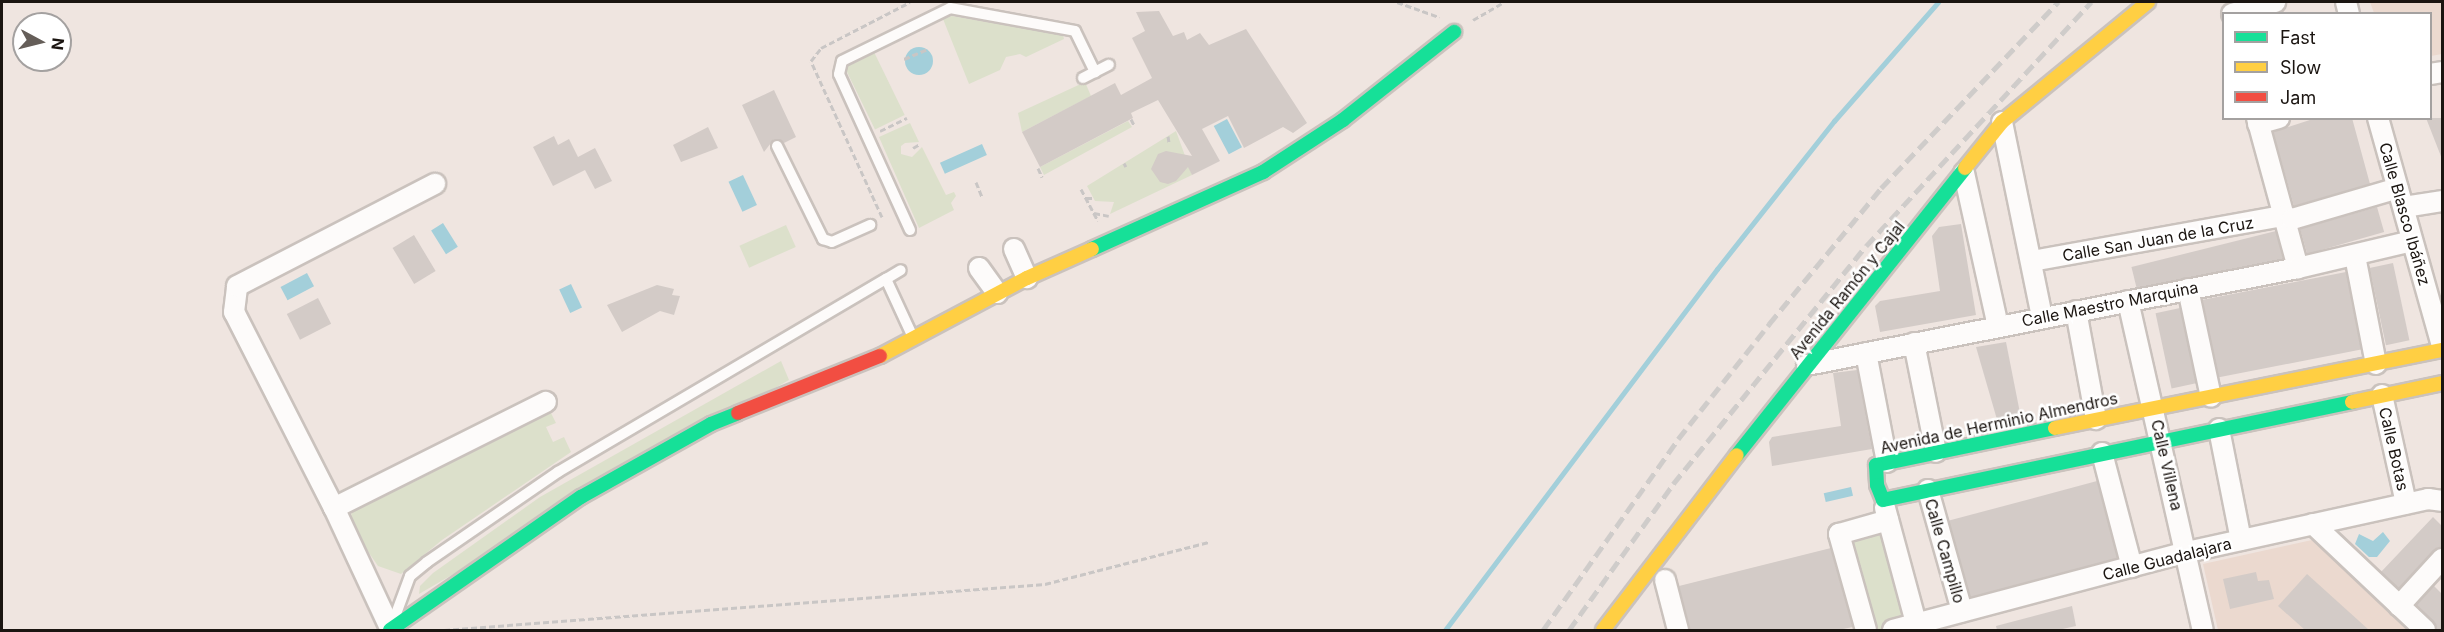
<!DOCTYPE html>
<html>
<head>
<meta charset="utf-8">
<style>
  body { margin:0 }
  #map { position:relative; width:2444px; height:632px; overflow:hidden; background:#efe5e0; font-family:Inter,sans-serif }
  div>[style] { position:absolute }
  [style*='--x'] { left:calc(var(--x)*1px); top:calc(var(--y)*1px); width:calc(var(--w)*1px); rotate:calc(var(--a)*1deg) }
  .built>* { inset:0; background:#ebd9cf }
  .green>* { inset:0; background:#dce0cb; transform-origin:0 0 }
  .water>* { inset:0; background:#a3cfda; transform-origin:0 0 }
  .round { border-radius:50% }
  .stream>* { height:5px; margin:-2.5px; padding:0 2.5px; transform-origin:2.5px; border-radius:2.5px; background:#a3cfda }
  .building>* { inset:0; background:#d3cbc7; transform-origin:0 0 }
  .path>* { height:3px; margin-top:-1.5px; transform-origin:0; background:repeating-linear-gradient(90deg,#c9c6c5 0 6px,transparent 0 9px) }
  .roads { filter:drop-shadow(2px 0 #cac2bd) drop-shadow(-2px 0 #cac2bd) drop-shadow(0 2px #cac2bd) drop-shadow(0 -2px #cac2bd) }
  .lane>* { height:10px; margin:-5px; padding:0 5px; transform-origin:5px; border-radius:5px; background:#fdfbfa }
  .street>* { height:20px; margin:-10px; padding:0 10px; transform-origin:10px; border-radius:10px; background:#fdfbfa }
  .fast>* { height:14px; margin:-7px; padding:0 7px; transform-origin:7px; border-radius:7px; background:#16e098 }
  .slow>* { height:14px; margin:-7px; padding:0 7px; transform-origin:7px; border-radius:7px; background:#ffcf43 }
  .jam>* { height:14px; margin:-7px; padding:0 7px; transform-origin:7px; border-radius:7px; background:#f24e42 }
  .rail>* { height:4.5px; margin-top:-2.25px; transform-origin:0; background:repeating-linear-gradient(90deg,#cfccca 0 12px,transparent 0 18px) }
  span { translate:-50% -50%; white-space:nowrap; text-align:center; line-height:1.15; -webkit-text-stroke:5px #fff; paint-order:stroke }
  .street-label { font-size:16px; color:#1b1511 }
  .frame { position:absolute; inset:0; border:3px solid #1b1511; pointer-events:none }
  .legend { position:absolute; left:2222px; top:12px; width:210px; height:108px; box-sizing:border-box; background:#fff; border:2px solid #a4a1a0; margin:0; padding:8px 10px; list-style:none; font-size:18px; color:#1b1511 }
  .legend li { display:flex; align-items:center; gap:12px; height:30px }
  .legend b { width:30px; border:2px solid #a4a1a0 }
  .north { position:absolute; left:12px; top:12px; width:60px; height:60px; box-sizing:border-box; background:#fff; border:2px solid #a4a1a0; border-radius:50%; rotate:97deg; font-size:16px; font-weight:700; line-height:24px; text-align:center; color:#1b1511 }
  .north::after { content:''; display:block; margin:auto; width:21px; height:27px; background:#655e59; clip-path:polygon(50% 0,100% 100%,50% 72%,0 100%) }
</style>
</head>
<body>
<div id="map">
  <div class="built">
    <div style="clip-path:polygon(2370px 2px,2442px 2px,2442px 54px,2431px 56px,2430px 14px,2374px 13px)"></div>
    <div style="clip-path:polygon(2312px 540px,2411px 630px,2218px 630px,2203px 564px)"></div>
  </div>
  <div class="green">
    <div style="clip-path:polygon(952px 16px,1063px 35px,1064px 39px,1026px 57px,1020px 54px,1006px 57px,1000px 70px,969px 84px,943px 19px)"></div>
    <div style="left:874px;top:52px;width:70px;height:33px;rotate:64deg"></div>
    <div style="clip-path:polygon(1085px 82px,1091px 96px,1022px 132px,1018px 113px)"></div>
    <div style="clip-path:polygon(1128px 121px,1132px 127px,1044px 175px,1040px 167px)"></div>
    <div style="clip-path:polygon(910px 123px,919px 142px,905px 143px,901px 146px,901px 154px,912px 157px,922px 147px,946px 195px,954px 192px,956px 196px,951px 203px,954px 210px,919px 228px,879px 137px)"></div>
    <div style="clip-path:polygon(1176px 131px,1192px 175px,1110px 214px,1114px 202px,1095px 201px,1087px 186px)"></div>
    <div style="left:786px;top:225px;width:24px;height:51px;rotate:66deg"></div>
    <div style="clip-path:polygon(781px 361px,789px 380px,419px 594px,420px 586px,433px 573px,540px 497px)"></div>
    <div style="clip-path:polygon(549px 409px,556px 423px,546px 427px,553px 442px,564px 437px,571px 452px,442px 540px,401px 574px,378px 566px,349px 524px,353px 508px)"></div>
    <div style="clip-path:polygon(1888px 520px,1916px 624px,1893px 630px,1866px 630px,1839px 534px)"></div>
  </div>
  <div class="water">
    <div class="round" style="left:905px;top:47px;width:28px;height:28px"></div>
    <div style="left:1227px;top:119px;width:32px;height:15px;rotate:62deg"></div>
    <div style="left:982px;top:144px;width:12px;height:46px;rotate:66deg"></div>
    <div style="left:743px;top:175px;width:33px;height:16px;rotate:65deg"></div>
    <div style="left:443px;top:223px;width:28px;height:14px;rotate:58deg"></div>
    <div style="left:307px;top:273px;width:15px;height:30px;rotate:62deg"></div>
    <div style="left:571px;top:284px;width:26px;height:13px;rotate:65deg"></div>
    <div style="left:1851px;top:487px;width:9px;height:28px;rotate:77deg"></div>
    <div style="clip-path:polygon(2383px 532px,2390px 541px,2377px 557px,2369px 557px,2355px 544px,2359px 534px,2373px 541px)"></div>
  </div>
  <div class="stream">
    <div style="--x:1445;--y:630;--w:452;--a:-53"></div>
    <div style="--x:1717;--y:269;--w:189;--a:-51.7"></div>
    <div style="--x:1834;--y:121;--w:158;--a:-48.8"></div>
  </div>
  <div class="building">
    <div style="clip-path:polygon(1159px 11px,1173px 36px,1184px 32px,1187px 40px,1200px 33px,1209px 45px,1246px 29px,1307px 123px,1293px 133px,1283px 127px,1244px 148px,1228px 116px,1202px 129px,1220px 161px,1192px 175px,1188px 167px,1176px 181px,1168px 184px,1160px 182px,1151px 169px,1158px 154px,1166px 151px,1192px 156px,1158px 100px,1131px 113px,1133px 118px,1040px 167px,1022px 132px,1115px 83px,1121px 95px,1152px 78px,1132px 38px,1145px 31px,1136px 12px)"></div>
    <div style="clip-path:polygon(774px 90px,796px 137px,784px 143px,774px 139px,764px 152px,742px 105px)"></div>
    <div style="clip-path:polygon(2316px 118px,2352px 118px,2370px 184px,2294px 206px,2273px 132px)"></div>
    <div style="clip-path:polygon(2426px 118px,2442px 118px,2442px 159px)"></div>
    <div style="clip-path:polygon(708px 127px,718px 148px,681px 162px,673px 145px)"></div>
    <div style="clip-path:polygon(554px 136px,558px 145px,569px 139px,578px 157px,595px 148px,612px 181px,595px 189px,585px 170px,553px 186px,533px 147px)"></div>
    <div style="left:2377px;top:207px;width:26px;height:80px;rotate:74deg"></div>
    <div style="clip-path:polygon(1961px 224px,1976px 315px,1880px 332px,1875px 306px,1880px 301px,1940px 291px,1932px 236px,1939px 227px)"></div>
    <div style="left:2276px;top:231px;width:29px;height:149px;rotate:76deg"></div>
    <div style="left:414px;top:235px;width:42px;height:25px;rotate:59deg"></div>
    <div style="left:2393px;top:263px;width:79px;height:24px;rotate:78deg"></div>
    <div style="left:2346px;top:272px;width:79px;height:146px;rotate:79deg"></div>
    <div style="clip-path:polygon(657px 285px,674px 289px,672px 295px,680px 296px,674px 315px,660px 311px,622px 332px,607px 305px)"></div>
    <div style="left:318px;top:298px;width:29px;height:35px;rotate:63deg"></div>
    <div style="left:2180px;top:308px;width:77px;height:25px;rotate:78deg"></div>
    <div style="clip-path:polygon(2006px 342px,2021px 418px,1998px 423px,1976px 347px)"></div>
    <div style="clip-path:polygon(1857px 370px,1872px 449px,1772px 466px,1769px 442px,1772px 437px,1841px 426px,1833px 373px)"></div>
    <div style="left:2097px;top:481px;width:80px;height:154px;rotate:75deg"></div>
    <div style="clip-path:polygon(2433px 517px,2442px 526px,2442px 547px,2433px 551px,2399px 589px,2381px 572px)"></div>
    <div style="clip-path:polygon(1831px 548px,1853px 627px,1838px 630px,1690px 630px,1679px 586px)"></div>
    <div style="clip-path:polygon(2256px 572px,2258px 581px,2269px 580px,2274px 599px,2230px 609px,2223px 579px)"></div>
    <div style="clip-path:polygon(2307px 574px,2369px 630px,2305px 630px,2278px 606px)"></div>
    <div style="clip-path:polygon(2434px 586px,2442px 594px,2442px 630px,2437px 630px,2416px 605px)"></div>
    <div style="clip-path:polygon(2072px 606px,2076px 626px,2058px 630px,1997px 630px,1996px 626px)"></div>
  </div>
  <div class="path">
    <div style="--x:1397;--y:2;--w:45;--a:19.7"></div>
    <div style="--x:1473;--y:20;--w:36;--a:-30"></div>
    <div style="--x:904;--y:59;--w:26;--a:-23"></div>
    <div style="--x:1131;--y:119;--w:7;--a:63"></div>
    <div style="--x:880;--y:131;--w:30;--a:-26"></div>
    <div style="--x:1168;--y:136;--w:6;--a:81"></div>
    <div style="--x:913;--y:148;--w:8;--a:-30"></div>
    <div style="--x:1124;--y:163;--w:4;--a:63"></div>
    <div style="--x:1038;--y:168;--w:10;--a:66"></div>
    <div style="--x:976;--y:182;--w:16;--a:68"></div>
    <div style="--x:1081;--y:189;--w:36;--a:62"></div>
    <div style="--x:1086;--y:198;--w:7;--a:0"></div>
    <div style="--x:1094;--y:213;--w:15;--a:11"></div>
    <div style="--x:882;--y:217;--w:171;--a:-114.5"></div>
    <div style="--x:811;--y:61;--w:16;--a:-52"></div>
    <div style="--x:821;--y:48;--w:100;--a:-27.3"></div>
    <div style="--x:444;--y:630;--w:603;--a:-4.38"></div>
    <div style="--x:1045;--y:584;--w:169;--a:-14.4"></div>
  </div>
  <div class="roads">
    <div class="lane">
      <div style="--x:1083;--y:78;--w:29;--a:-27"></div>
      <div style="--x:777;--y:146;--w:104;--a:63.7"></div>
      <div style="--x:823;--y:239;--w:9;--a:18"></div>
      <div style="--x:832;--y:242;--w:42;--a:-24.1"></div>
      <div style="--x:910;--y:230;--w:171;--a:-114.5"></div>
      <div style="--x:839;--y:74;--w:13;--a:-77"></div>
      <div style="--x:842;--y:61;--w:120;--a:-26.1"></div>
      <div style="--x:950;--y:8;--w:127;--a:10.4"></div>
      <div style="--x:1075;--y:31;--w:46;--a:64"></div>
      <div style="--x:886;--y:279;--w:17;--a:-31"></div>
      <div style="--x:393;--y:622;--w:49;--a:-69.7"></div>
      <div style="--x:410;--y:576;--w:22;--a:-39"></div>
      <div style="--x:427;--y:562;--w:159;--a:-34.5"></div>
      <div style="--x:558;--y:472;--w:381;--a:-30.5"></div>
      <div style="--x:886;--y:279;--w:60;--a:65.2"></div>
    </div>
    <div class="street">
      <div style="--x:2346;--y:2;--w:12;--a:76"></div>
      <div style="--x:2232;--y:14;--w:45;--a:-15.6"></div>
      <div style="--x:2430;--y:74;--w:12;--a:-9"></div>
      <div style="--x:2257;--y:118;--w:156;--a:74.7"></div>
      <div style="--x:2378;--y:118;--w:236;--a:74.3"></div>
      <div style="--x:2002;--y:122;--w:199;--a:78.4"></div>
      <div style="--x:2258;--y:124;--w:22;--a:-16"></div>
      <div style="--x:1964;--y:173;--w:157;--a:77.5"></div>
      <div style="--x:2404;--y:207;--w:38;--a:-9"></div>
      <div style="--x:1014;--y:249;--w:32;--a:66"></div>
      <div style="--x:2355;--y:256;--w:110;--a:79"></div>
      <div style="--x:2032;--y:261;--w:255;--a:-10.2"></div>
      <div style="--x:2283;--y:216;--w:9;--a:18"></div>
      <div style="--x:2292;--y:219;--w:110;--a:-16.3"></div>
      <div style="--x:979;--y:268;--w:31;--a:54"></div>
      <div style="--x:2188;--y:289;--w:110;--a:78"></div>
      <div style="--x:2128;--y:301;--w:337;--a:77.2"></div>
      <div style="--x:2076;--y:311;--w:110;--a:79.5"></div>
      <div style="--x:1914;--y:343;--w:111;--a:78.6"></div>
      <div style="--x:1866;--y:353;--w:111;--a:79.1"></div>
      <div style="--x:1807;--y:365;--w:500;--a:-11.18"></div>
      <div style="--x:2298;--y:268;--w:117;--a:-13.3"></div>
      <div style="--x:2382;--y:395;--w:111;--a:77.5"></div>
      <div style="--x:2219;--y:429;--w:113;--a:78.8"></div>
      <div style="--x:2102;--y:453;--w:118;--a:75.3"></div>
      <div style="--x:1928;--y:490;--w:126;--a:74.3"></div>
      <div style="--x:334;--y:508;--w:220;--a:-117"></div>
      <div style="--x:234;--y:312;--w:26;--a:-83"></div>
      <div style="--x:237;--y:286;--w:223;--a:-27.3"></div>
      <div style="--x:1885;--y:508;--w:126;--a:74.9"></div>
      <div style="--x:2313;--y:524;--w:154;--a:43.4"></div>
      <div style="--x:1665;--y:580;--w:52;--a:75.4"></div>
      <div style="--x:2399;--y:606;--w:64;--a:-47.5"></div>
      <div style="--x:391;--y:630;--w:135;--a:-115"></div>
      <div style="--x:334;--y:508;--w:237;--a:-26.6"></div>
      <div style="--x:1866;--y:630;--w:100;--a:-105.7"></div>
      <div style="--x:1839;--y:534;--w:51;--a:-15.9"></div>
      <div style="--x:1893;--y:630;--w:304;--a:-14.9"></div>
      <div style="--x:2187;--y:552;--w:247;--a:-12.4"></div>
      <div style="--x:2428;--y:499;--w:14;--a:8"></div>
    </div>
    <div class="fast">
      <div style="--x:1092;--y:249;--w:188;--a:-24.2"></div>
      <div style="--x:1263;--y:172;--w:95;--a:-33"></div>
      <div style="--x:1343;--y:120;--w:142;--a:-38.4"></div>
      <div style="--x:2055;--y:428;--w:183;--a:168.3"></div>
      <div style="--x:1876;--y:465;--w:20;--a:87"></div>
      <div style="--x:1877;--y:485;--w:16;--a:68"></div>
      <div style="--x:1883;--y:500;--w:479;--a:-11.8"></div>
      <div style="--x:1737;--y:455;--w:367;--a:-51.5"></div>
      <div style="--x:390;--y:630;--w:233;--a:-34.9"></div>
      <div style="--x:581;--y:497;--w:149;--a:-29.3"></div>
      <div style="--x:711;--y:424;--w:29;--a:-22"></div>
    </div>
    <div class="slow">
      <div style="--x:1965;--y:168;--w:59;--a:-51.2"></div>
      <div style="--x:2002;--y:122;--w:189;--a:-39.4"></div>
      <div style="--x:880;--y:356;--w:166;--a:-28"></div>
      <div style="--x:1027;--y:278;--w:71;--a:-24"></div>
      <div style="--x:2352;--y:402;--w:92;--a:-11.9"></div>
      <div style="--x:2055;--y:428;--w:395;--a:-11.4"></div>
      <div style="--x:1603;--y:630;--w:220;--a:-52.6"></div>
    </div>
    <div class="jam">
      <div style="--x:738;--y:413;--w:153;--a:-21.9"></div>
    </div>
  </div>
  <div class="rail">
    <div style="--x:1543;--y:630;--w:234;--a:-54.7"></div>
    <div style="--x:1678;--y:439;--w:147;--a:-51.6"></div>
    <div style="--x:1769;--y:324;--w:176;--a:-50.5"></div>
    <div style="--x:1881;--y:188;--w:257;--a:-46.4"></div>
    <div style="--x:1569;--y:630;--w:179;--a:-54.5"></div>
    <div style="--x:1673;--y:484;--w:306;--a:-51"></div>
    <div style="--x:1866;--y:246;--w:332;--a:-47.3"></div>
  </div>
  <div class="street-label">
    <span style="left:2405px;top:214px;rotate:74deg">Calle Blasco Ibáñez</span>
    <span style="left:2158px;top:239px;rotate:-10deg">Calle San Juan de la Cruz</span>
    <span style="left:1847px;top:290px;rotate:-51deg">Avenida Ramón y Cajal</span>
    <span style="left:2110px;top:304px;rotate:-11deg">Calle Maestro Marquina</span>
    <span style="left:1999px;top:423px;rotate:-12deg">Avenida de Herminio Almendros</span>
    <span style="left:2394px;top:449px;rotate:77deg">Calle Botas</span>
    <span style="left:2167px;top:465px;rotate:77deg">Calle Villena</span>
    <span style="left:1945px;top:551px;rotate:74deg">Calle Campillo</span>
    <span style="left:2167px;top:559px;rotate:-14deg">Calle Guadalajara</span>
  </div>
  <div class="frame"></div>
  <ul class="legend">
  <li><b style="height:8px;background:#16e098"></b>Fast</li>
  <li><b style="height:8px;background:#ffcf43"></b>Slow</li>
  <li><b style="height:8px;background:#f24e42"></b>Jam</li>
  </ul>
  <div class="north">N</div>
</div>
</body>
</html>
